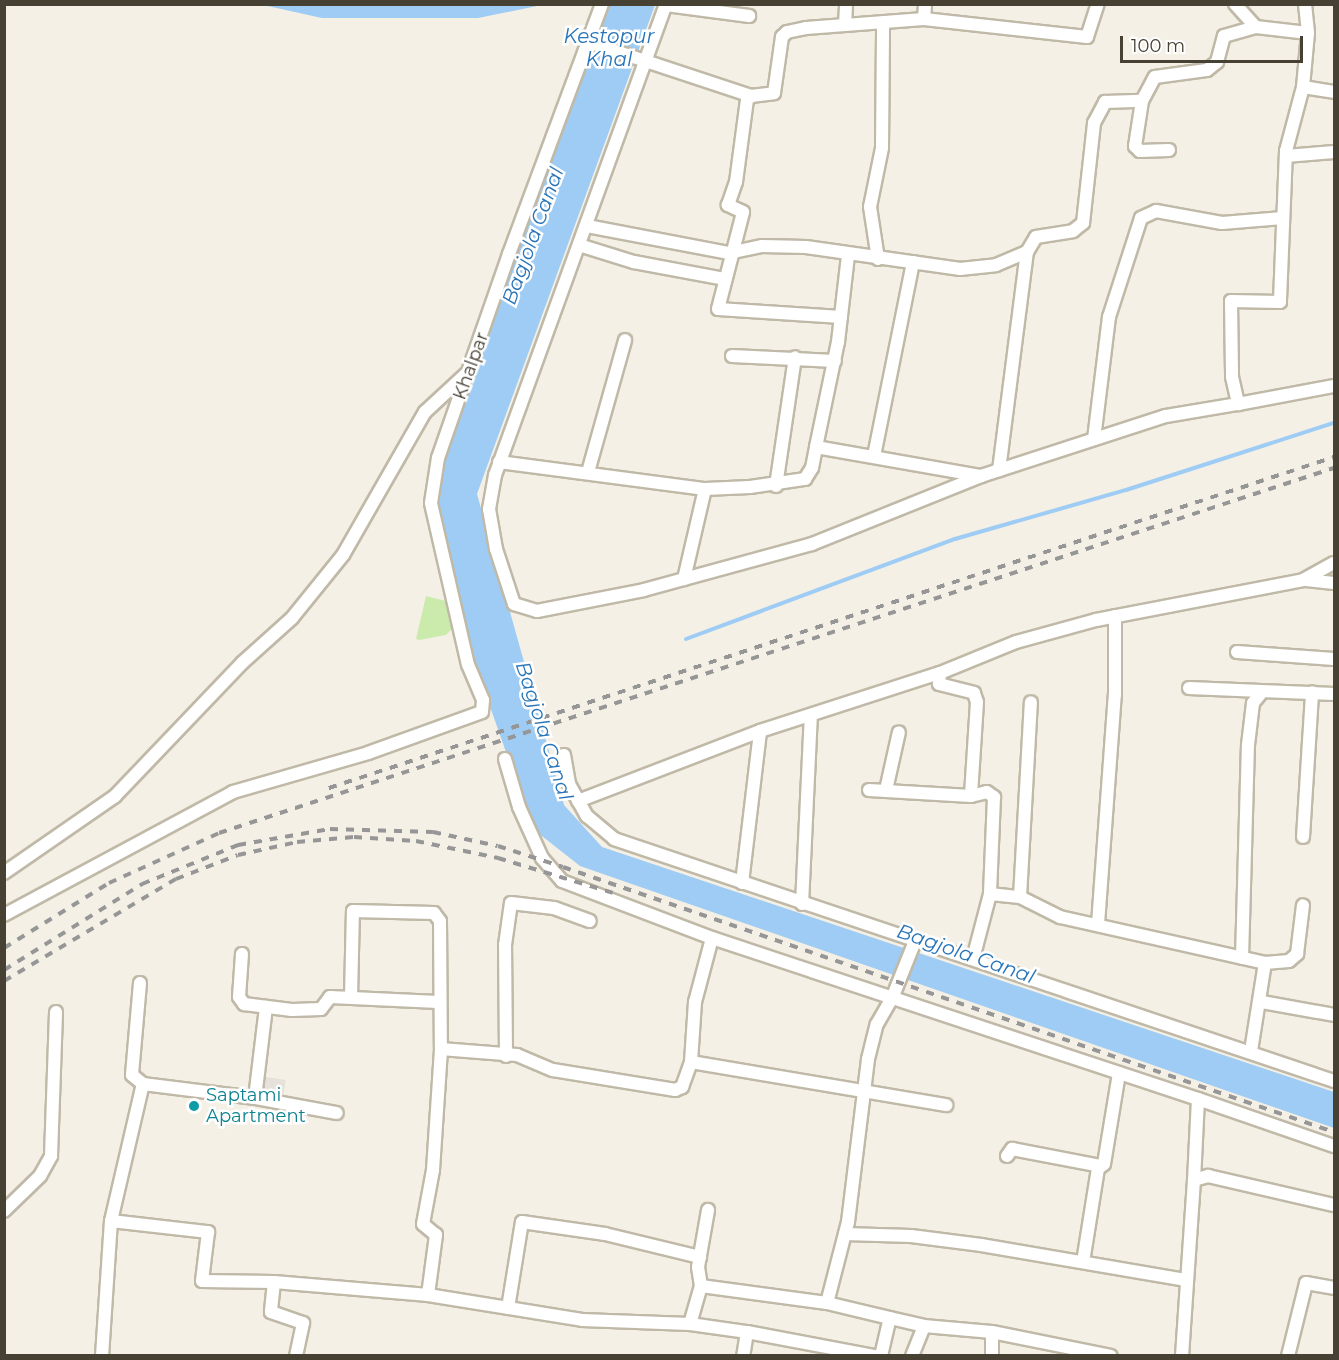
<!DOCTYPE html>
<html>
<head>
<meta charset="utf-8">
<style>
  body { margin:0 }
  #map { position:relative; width:1339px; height:1360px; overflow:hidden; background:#f4f0e5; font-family:Montserrat,sans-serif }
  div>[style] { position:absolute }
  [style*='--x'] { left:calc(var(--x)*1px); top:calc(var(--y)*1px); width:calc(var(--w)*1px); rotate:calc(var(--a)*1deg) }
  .industrial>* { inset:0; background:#e6e1da; transform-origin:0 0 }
  .green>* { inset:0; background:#cbebac }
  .water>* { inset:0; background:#9eccf4 }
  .stream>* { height:4px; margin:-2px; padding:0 2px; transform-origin:2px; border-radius:2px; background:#9eccf4 }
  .roads { filter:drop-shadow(2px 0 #c0b9a7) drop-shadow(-2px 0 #c0b9a7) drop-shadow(0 2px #c0b9a7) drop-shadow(0 -2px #c0b9a7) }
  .minor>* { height:12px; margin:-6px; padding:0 6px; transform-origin:6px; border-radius:6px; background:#fff }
  .rail>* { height:4px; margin-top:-2px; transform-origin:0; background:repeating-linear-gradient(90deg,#969696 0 8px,transparent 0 16px) }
  .dots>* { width:16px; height:16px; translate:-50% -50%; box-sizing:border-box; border:3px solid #fff; border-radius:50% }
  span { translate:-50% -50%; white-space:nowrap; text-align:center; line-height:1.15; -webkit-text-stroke:5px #fff; paint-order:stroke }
  .street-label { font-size:18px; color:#474134 }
  .culture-label { font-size:18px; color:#0d838f }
  .left { translate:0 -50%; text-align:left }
  .water-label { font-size:20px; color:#2774b9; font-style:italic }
  .frame { position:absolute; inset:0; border:6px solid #474134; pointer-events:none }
  .scale { position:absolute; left:1120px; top:36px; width:183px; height:27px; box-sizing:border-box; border:3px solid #474134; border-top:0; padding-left:8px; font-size:18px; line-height:21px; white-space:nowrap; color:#474134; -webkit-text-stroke:4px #fff; paint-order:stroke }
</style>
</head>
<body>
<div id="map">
  <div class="industrial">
    <div style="left:260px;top:1076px;width:26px;height:20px;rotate:9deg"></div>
  </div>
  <div class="green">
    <div style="clip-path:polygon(426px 596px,446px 601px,452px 629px,446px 635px,419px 640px,416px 639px)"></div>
  </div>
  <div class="water">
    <div style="clip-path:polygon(263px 5px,542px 5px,478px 18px,322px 18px)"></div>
    <div style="clip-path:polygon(596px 5px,655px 5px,477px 494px,564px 805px,602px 847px,1334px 1092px,1334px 1128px,580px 866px,533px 829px,435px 550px,429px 477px)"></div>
  </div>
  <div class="stream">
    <div style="--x:686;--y:639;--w:287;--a:-20.4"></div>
    <div style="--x:955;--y:539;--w:178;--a:-16"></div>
    <div style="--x:1126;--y:490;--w:219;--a:-17.9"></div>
  </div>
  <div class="roads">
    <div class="minor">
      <div style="--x:666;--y:4;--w:501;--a:109.95"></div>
      <div style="--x:495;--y:475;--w:35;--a:100"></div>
      <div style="--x:489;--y:509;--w:41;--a:80.1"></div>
      <div style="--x:496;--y:549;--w:58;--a:71.9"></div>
      <div style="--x:514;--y:604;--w:24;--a:17"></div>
      <div style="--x:537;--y:611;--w:109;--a:-11.1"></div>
      <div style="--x:644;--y:590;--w:174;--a:-15.3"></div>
      <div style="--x:812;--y:544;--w:182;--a:-21.9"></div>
      <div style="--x:981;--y:476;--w:194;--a:-18"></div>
      <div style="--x:1166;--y:416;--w:73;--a:-9.5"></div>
      <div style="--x:1235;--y:4;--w:31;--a:48"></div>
      <div style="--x:1256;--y:27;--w:52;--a:6.6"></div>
      <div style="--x:1305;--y:4;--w:29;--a:84"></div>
      <div style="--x:1308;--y:33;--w:54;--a:95.3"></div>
      <div style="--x:1303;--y:87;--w:66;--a:104.9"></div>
      <div style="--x:1286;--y:151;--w:151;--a:92.3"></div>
      <div style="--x:1280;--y:302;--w:49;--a:-178.8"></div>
      <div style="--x:1231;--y:301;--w:76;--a:89.2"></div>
      <div style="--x:1232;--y:377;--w:28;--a:77"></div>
      <div style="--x:1238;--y:404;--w:98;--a:-10.6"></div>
      <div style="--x:666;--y:5;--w:84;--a:7.5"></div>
      <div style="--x:924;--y:19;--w:15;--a:-86"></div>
      <div style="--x:845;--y:25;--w:21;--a:-87"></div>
      <div style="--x:588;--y:42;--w:172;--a:18.3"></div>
      <div style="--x:1303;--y:87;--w:31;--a:9"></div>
      <div style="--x:1142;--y:101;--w:46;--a:98.8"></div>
      <div style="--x:1135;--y:146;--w:7;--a:45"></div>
      <div style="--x:1140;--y:151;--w:29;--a:-2"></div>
      <div style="--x:1286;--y:156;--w:48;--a:-4.8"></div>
      <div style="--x:587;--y:226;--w:145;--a:10.8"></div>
      <div style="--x:729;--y:253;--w:34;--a:-12"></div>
      <div style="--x:762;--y:246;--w:44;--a:1.3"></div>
      <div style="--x:806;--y:247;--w:156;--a:8.1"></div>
      <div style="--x:960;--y:269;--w:36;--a:-6"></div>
      <div style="--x:996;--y:265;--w:34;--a:-23"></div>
      <div style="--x:1027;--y:252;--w:17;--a:-59"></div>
      <div style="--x:1036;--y:237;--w:37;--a:-9"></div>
      <div style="--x:1073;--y:231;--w:13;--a:-39"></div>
      <div style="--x:1083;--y:223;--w:101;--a:-83.7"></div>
      <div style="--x:1094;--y:123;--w:24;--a:-62"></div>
      <div style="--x:1105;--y:102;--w:37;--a:-2"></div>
      <div style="--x:1142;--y:101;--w:27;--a:-62"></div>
      <div style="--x:1155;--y:77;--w:52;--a:-7.7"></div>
      <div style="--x:1207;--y:70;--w:13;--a:-39"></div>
      <div style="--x:1217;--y:62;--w:27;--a:-75"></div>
      <div style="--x:1224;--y:36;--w:33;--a:-16"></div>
      <div style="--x:579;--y:245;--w:58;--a:17.2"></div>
      <div style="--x:634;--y:262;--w:93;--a:10.6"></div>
      <div style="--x:878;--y:259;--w:53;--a:-98.7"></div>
      <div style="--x:870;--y:207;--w:60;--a:-78.5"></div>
      <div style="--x:882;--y:148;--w:126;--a:-89.5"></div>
      <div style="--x:841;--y:317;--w:123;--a:-176.3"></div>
      <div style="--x:718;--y:309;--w:100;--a:-75.5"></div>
      <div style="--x:743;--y:212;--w:17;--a:-155"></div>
      <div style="--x:728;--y:205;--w:24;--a:-71"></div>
      <div style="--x:736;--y:182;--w:83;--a:-82.4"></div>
      <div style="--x:747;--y:100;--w:6;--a:-45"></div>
      <div style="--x:751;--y:96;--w:23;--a:-7"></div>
      <div style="--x:774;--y:93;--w:57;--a:-81.9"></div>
      <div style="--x:782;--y:37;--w:7;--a:-45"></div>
      <div style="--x:787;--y:32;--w:19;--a:-12"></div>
      <div style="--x:806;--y:28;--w:118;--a:-4.4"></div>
      <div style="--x:924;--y:19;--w:164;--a:6.3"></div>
      <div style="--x:1087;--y:37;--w:35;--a:-72"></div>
      <div style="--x:732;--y:356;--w:103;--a:2.8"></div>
      <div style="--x:1094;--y:439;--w:123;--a:-83"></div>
      <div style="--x:1109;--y:317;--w:104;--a:-72.1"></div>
      <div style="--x:1141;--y:218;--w:17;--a:-25"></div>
      <div style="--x:1156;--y:211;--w:67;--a:10.3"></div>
      <div style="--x:1222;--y:223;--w:61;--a:-4.7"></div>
      <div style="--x:816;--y:447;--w:107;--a:-78.2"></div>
      <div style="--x:838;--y:342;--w:88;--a:-83.4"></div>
      <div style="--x:874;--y:456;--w:198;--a:-78.6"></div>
      <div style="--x:499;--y:462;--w:208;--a:7.5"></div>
      <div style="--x:705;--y:489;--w:45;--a:-2.5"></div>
      <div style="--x:750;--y:487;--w:56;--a:-8.3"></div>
      <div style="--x:805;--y:479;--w:13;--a:-58"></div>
      <div style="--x:812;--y:468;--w:21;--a:-79"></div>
      <div style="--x:816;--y:447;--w:168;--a:10"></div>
      <div style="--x:999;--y:470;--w:220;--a:-82.7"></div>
      <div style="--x:588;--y:472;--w:137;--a:-74.3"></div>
      <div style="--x:776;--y:486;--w:130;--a:-81.6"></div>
      <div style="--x:684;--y:579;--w:92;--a:-76.9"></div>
      <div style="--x:1306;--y:580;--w:28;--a:6"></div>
      <div style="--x:1237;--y:652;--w:97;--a:4.1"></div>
      <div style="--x:940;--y:673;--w:11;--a:95"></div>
      <div style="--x:939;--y:684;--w:36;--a:14"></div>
      <div style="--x:974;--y:693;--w:9;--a:72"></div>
      <div style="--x:977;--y:702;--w:94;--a:93.7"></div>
      <div style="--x:1189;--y:688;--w:145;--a:2.4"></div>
      <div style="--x:564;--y:755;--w:29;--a:80"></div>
      <div style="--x:569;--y:784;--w:37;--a:61"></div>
      <div style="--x:587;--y:816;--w:35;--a:40"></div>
      <div style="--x:614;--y:839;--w:760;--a:18.58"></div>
      <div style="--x:505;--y:759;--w:50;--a:73.7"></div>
      <div style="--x:519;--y:807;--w:56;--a:65.7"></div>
      <div style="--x:542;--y:858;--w:30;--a:49"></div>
      <div style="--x:562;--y:881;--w:160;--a:20.8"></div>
      <div style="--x:712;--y:938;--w:512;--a:18.33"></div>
      <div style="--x:1198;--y:1099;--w:81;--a:92.8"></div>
      <div style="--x:869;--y:790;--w:102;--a:3.4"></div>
      <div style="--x:971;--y:796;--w:16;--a:-14"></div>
      <div style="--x:987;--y:792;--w:9;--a:36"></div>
      <div style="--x:994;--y:797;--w:97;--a:92.4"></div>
      <div style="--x:990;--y:894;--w:67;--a:104.7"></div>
      <div style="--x:886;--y:790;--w:59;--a:-77.4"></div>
      <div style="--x:578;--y:801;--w:195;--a:-21"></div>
      <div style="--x:760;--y:731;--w:189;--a:-17.9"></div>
      <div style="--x:940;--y:673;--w:82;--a:-22.2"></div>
      <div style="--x:1016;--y:642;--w:83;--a:-15.4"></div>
      <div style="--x:1096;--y:620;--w:211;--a:-10.9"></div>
      <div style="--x:1303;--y:580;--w:35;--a:-29"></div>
      <div style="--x:1303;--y:837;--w:145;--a:-86.4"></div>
      <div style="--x:4;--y:873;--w:135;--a:-34.7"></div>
      <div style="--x:115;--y:796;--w:184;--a:-46.3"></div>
      <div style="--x:242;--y:663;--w:67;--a:-42"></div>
      <div style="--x:292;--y:618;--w:81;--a:-51"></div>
      <div style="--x:343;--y:555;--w:165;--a:-60.2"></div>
      <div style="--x:425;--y:412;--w:56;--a:-42.8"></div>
      <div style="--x:742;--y:883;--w:153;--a:-83.2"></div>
      <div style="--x:990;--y:894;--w:30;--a:6"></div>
      <div style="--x:1020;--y:897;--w:45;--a:26.6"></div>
      <div style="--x:1060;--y:917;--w:210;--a:12.6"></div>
      <div style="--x:1265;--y:963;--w:24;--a:-5"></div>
      <div style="--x:1289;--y:961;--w:11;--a:-41"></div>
      <div style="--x:1297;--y:954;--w:49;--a:-83"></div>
      <div style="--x:1020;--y:897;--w:195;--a:-86.8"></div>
      <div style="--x:802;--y:904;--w:189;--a:-87.3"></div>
      <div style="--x:4;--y:915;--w:260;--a:-28.2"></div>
      <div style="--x:233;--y:792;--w:141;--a:-16.1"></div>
      <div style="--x:368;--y:753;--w:121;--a:-19.8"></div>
      <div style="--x:482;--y:712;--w:12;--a:-85"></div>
      <div style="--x:483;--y:700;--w:38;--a:-113"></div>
      <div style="--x:468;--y:665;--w:166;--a:-102.9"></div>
      <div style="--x:431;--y:503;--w:46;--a:-81.2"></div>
      <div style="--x:438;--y:458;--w:216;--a:-70.8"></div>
      <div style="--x:509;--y:254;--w:267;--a:-69.6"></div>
      <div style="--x:1098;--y:924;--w:230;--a:-85.8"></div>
      <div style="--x:1115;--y:695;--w:79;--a:-90"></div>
      <div style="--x:242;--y:954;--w:43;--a:94"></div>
      <div style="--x:239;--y:997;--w:9;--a:54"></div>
      <div style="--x:244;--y:1004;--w:48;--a:7.1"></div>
      <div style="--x:292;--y:1010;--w:29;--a:-2"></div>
      <div style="--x:321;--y:1009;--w:15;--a:-53"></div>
      <div style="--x:330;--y:997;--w:108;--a:2.7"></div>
      <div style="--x:1242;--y:958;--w:213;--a:-88.4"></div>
      <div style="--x:1248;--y:745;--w:42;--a:-83.2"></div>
      <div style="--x:1253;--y:703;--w:13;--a:-51"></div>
      <div style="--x:140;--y:983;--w:92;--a:95"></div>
      <div style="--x:132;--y:1075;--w:14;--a:39"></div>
      <div style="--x:351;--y:997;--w:86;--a:-88.7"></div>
      <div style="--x:353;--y:911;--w:81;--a:1.4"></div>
      <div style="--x:434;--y:913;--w:10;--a:53"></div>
      <div style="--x:440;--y:921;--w:128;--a:89.6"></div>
      <div style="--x:441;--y:1049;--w:76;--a:4.5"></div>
      <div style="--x:517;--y:1055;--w:39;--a:23"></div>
      <div style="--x:553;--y:1070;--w:124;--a:9.3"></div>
      <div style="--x:675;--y:1090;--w:8;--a:-23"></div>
      <div style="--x:682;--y:1087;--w:27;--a:-70"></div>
      <div style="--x:691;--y:1062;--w:60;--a:-86.2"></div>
      <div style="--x:695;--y:1002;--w:66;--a:-75.1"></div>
      <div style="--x:1262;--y:1002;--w:73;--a:10.2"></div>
      <div style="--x:1251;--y:1051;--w:89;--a:-81"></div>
      <div style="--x:506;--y:1056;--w:111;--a:-90.5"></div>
      <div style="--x:505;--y:945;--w:42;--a:-81.9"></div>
      <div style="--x:511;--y:903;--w:43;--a:6.6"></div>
      <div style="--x:554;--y:908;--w:38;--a:20"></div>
      <div style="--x:691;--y:1062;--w:259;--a:9.6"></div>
      <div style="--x:255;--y:1098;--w:83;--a:10.4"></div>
      <div style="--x:1198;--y:1099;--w:144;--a:19.1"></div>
      <div style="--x:1007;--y:1156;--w:9;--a:-54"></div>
      <div style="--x:1012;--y:1149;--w:91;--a:10.8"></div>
      <div style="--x:4;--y:1211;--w:50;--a:-44.2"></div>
      <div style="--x:40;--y:1176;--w:23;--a:-61"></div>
      <div style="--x:51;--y:1156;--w:144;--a:-88"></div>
      <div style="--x:111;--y:1221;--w:98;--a:6.5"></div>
      <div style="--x:208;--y:1232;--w:49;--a:97"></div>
      <div style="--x:202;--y:1281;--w:72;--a:0.8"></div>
      <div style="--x:274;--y:1282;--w:155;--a:4.8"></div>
      <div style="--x:428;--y:1295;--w:156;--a:9.2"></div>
      <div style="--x:582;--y:1320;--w:108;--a:2.1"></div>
      <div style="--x:690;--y:1324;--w:58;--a:8"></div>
      <div style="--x:747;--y:1332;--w:24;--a:99"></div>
      <div style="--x:845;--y:1234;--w:66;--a:1.7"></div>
      <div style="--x:911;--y:1236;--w:71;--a:7.3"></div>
      <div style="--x:981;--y:1245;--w:207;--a:9.7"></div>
      <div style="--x:1083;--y:1262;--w:95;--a:-80.9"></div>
      <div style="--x:1098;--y:1168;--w:7;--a:-34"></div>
      <div style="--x:1104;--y:1164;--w:92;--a:-80.6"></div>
      <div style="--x:274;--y:1282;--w:30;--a:96"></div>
      <div style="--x:271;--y:1312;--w:34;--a:19"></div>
      <div style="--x:303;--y:1323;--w:34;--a:102"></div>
      <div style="--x:701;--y:1286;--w:127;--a:7.7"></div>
      <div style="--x:827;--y:1303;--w:84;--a:-75.5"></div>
      <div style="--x:848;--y:1222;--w:164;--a:-83"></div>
      <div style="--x:868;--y:1059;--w:36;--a:-76"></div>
      <div style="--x:877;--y:1024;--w:32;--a:-60"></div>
      <div style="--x:893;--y:996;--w:59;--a:-68.2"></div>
      <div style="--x:428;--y:1295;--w:61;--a:-82.4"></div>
      <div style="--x:436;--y:1235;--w:17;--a:-140"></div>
      <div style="--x:423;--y:1224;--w:55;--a:-79.5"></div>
      <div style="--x:433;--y:1170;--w:121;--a:-86.2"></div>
      <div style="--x:827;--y:1303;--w:65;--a:13.4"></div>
      <div style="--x:508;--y:1308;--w:87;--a:-80.8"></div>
      <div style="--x:522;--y:1222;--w:84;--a:8.2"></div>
      <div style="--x:605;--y:1234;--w:98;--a:13.6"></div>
      <div style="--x:690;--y:1324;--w:40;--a:-74"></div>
      <div style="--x:701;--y:1286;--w:19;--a:-99"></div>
      <div style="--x:698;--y:1267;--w:58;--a:-80"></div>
      <div style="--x:747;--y:1332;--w:129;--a:10.7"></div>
      <div style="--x:992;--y:1332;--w:121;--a:11.4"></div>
      <div style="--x:102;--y:1356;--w:135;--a:-86.2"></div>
      <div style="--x:111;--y:1221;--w:141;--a:-76.9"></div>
      <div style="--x:143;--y:1084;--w:113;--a:7.1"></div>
      <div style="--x:255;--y:1098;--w:92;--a:-83.1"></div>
      <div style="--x:881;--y:1356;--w:39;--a:-77"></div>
      <div style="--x:890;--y:1318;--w:35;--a:13"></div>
      <div style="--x:924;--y:1326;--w:68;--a:5"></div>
      <div style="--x:992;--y:1332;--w:24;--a:90"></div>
      <div style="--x:912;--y:1356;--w:32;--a:-68"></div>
      <div style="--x:1182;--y:1356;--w:176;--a:-86.1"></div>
      <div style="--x:1194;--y:1180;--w:15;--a:-16"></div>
      <div style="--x:1208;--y:1176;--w:129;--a:13"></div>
      <div style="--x:1288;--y:1356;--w:75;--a:-76.1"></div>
      <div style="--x:1306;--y:1283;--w:28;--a:10"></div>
    </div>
  </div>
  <div class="rail">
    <div style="--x:329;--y:788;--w:1058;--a:-18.23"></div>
    <div style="--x:4;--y:948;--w:123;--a:-31.8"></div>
    <div style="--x:109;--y:883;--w:121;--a:-24.4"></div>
    <div style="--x:219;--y:833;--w:1173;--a:-18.13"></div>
    <div style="--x:4;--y:970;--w:163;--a:-31.9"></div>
    <div style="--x:142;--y:884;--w:104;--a:-22.1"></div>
    <div style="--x:238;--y:845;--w:93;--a:-9.9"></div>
    <div style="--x:330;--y:829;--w:103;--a:1.7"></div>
    <div style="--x:433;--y:832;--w:66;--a:12.2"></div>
    <div style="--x:498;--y:846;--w:68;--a:17.9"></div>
    <div style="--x:563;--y:867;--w:815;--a:18.97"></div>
    <div style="--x:4;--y:981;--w:200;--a:-30.7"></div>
    <div style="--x:176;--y:879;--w:66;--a:-21.2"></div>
    <div style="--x:238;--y:855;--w:60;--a:-12.4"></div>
    <div style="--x:297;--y:842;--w:57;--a:-5"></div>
    <div style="--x:354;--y:837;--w:62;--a:3.7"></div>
    <div style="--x:416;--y:841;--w:84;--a:11.7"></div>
    <div style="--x:498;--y:858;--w:120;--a:16.9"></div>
  </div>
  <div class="dots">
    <div style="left:194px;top:1106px;background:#0f9aa8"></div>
  </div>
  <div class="street-label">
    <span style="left:471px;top:366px;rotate:-70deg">Khalpar</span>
  </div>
  <div class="culture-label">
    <span class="left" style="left:206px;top:1106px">Saptami<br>Apartment</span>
  </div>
  <div class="water-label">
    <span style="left:609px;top:48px">Kestopur<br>Khal</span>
    <span style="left:533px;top:236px;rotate:-70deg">Bagjola Canal</span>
    <span style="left:544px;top:731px;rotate:72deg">Bagjola Canal</span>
    <span style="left:966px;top:954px;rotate:19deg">Bagjola Canal</span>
  </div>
  <div class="frame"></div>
  <div class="scale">100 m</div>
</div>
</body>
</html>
